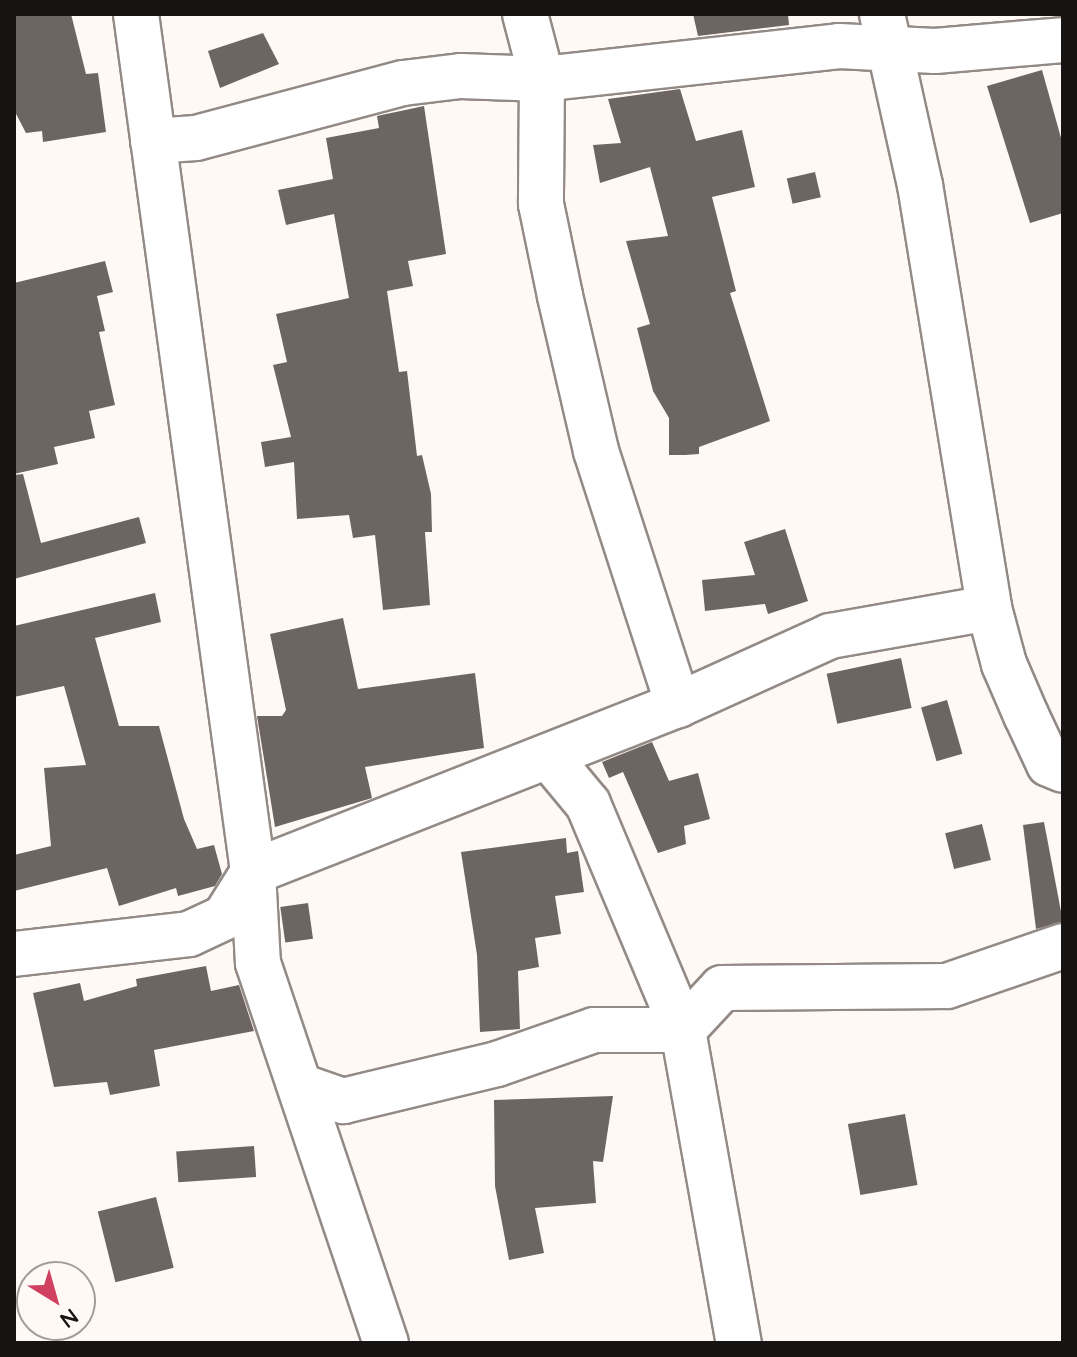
<!DOCTYPE html>
<html>
<head>
<meta charset="utf-8">
<style>
  body { margin:0 }
  #map { position:relative; width:1077px; height:1357px; overflow:hidden; background:#fff9f6; font-family:Quicksand,sans-serif }
  div>[style] { position:absolute }
  [style*='--x'] { left:calc(var(--x)*1px); top:calc(var(--y)*1px); width:calc(var(--w)*1px); rotate:calc(var(--a)*1deg) }
  .building>* { inset:0; background:#6d6561; transform-origin:0 0 }
  .roads { filter:drop-shadow(2px 0 #938a86) drop-shadow(-2px 0 #938a86) drop-shadow(0 2px #938a86) drop-shadow(0 -2px #938a86) }
  .minor>* { height:44px; margin:-22px; padding:0 22px; transform-origin:22px; border-radius:22px; background:#fff }
  span { translate:-50% -50%; white-space:nowrap; text-align:center; line-height:1.15; -webkit-text-stroke:6px #fff9f6; paint-order:stroke }
  .frame { position:absolute; inset:0; border:16px solid #161312; pointer-events:none }
  .north { position:absolute; left:16px; top:1261px; width:80px; height:80px; box-sizing:border-box; background:#fff9f6; border:2px solid #a29d9b; border-radius:50%; rotate:143deg; font-size:22px; font-weight:700; line-height:32px; text-align:center; color:#161312 }
  .north::after { content:''; display:block; margin:auto; width:28px; height:36px; background:#d0405f; clip-path:polygon(50% 0,100% 100%,50% 72%,0 100%) }
</style>
</head>
<body>
<div id="map">
  <div class="building">
    <div style="clip-path:polygon(14px 14px,71px 14px,86px 74px,98px 73px,106px 132px,43px 142px,42px 131px,26px 133px,14px 110px)"></div>
    <div style="clip-path:polygon(693px 14px,788px 14px,789px 25px,698px 36px)"></div>
    <div style="clip-path:polygon(263px 33px,279px 64px,220px 88px,208px 51px)"></div>
    <div style="clip-path:polygon(1042px 70px,1063px 145px,1063px 213px,1030px 223px,987px 86px)"></div>
    <div style="clip-path:polygon(680px 89px,696px 141px,742px 130px,755px 187px,712px 197px,736px 291px,730px 293px,770px 421px,699px 447px,699px 454px,685px 455px,669px 455px,669px 418px,653px 391px,637px 328px,650px 324px,626px 241px,668px 236px,650px 167px,600px 183px,593px 145px,621px 143px,608px 99px)"></div>
    <div style="clip-path:polygon(424px 106px,446px 254px,408px 261px,413px 286px,387px 291px,399px 372px,407px 371px,417px 456px,422px 455px,431px 494px,432px 532px,425px 532px,430px 605px,383px 610px,375px 535px,353px 538px,349px 515px,297px 519px,294px 462px,265px 467px,261px 442px,291px 437px,273px 365px,287px 362px,276px 314px,349px 298px,334px 214px,286px 225px,278px 190px,333px 179px,326px 138px,379px 128px,377px 116px)"></div>
    <div style="left:815px;top:172px;width:26px;height:29px;rotate:77deg"></div>
    <div style="clip-path:polygon(105px 261px,113px 292px,97px 296px,105px 331px,99px 332px,115px 405px,89px 411px,95px 438px,54px 447px,58px 464px,14px 474px,14px 283px)"></div>
    <div style="clip-path:polygon(23px 474px,41px 543px,139px 517px,146px 543px,14px 579px,14px 475px)"></div>
    <div style="clip-path:polygon(785px 529px,808px 601px,768px 614px,765px 604px,705px 611px,702px 580px,755px 575px,744px 542px)"></div>
    <div style="clip-path:polygon(155px 593px,161px 622px,95px 638px,119px 726px,159px 726px,184px 819px,197px 849px,214px 845px,222px 874px,215px 886px,178px 896px,176px 888px,119px 906px,107px 868px,14px 891px,14px 855px,51px 846px,44px 768px,86px 765px,64px 686px,14px 697px,14px 626px)"></div>
    <div style="clip-path:polygon(343px 618px,358px 689px,475px 673px,484px 748px,365px 767px,372px 798px,275px 827px,257px 716px,282px 716px,286px 710px,270px 634px)"></div>
    <div style="left:901px;top:658px;width:51px;height:76px;rotate:78deg"></div>
    <div style="left:947px;top:700px;width:56px;height:27px;rotate:74deg"></div>
    <div style="clip-path:polygon(652px 742px,669px 781px,698px 773px,710px 819px,684px 826px,686px 844px,658px 853px,623px 772px,609px 778px,602px 762px)"></div>
    <div style="clip-path:polygon(1044px 822px,1063px 922px,1036px 929px,1023px 825px)"></div>
    <div style="left:982px;top:824px;width:37px;height:38px;rotate:76deg"></div>
    <div style="clip-path:polygon(566px 838px,567px 853px,578px 851px,584px 892px,555px 896px,561px 934px,535px 938px,539px 967px,518px 971px,520px 1029px,480px 1032px,477px 955px,461px 852px)"></div>
    <div style="left:308px;top:903px;width:36px;height:28px;rotate:82deg"></div>
    <div style="clip-path:polygon(206px 966px,211px 991px,239px 985px,254px 1031px,154px 1050px,160px 1086px,110px 1095px,107px 1082px,54px 1087px,33px 993px,80px 983px,84px 1001px,137px 986px,136px 979px)"></div>
    <div style="clip-path:polygon(613px 1096px,603px 1162px,593px 1161px,596px 1203px,535px 1208px,544px 1253px,509px 1260px,495px 1186px,494px 1100px)"></div>
    <div style="left:905px;top:1114px;width:72px;height:58px;rotate:80deg"></div>
    <div style="left:254px;top:1146px;width:31px;height:78px;rotate:86deg"></div>
    <div style="left:156px;top:1197px;width:73px;height:60px;rotate:76deg"></div>
  </div>
  <div class="roads">
    <div class="minor">
      <div style="--x:136;--y:14;--w:866;--a:82.23"></div>
      <div style="--x:253;--y:872;--w:91;--a:86.9"></div>
      <div style="--x:258;--y:963;--w:401;--a:71.4"></div>
      <div style="--x:525;--y:14;--w:67;--a:75.3"></div>
      <div style="--x:542;--y:79;--w:125;--a:90.5"></div>
      <div style="--x:541;--y:204;--w:94;--a:78.3"></div>
      <div style="--x:560;--y:296;--w:159;--a:76.9"></div>
      <div style="--x:596;--y:451;--w:267;--a:72.1"></div>
      <div style="--x:882;--y:14;--w:175;--a:77.5"></div>
      <div style="--x:920;--y:185;--w:429;--a:80.7"></div>
      <div style="--x:989;--y:608;--w:58;--a:75"></div>
      <div style="--x:1004;--y:664;--w:56;--a:66.7"></div>
      <div style="--x:1026;--y:715;--w:54;--a:64.9"></div>
      <div style="--x:1049;--y:764;--w:15;--a:23"></div>
      <div style="--x:153;--y:141;--w:43;--a:-4"></div>
      <div style="--x:196;--y:138;--w:214;--a:-14.9"></div>
      <div style="--x:403;--y:83;--w:58;--a:-6.9"></div>
      <div style="--x:461;--y:76;--w:81;--a:2.1"></div>
      <div style="--x:542;--y:79;--w:299;--a:-6.3"></div>
      <div style="--x:839;--y:46;--w:96;--a:3"></div>
      <div style="--x:935;--y:51;--w:128;--a:-4.9"></div>
      <div style="--x:549;--y:757;--w:61;--a:50.3"></div>
      <div style="--x:588;--y:804;--w:245;--a:67.2"></div>
      <div style="--x:683;--y:1030;--w:318;--a:79.9"></div>
      <div style="--x:14;--y:954;--w:176;--a:-6.5"></div>
      <div style="--x:189;--y:934;--w:40;--a:-25"></div>
      <div style="--x:225;--y:917;--w:53;--a:-58.1"></div>
      <div style="--x:253;--y:872;--w:457;--a:-21.5"></div>
      <div style="--x:678;--y:705;--w:167;--a:-24.4"></div>
      <div style="--x:830;--y:636;--w:161;--a:-10"></div>
      <div style="--x:300;--y:1086;--w:46;--a:19.2"></div>
      <div style="--x:343;--y:1101;--w:158;--a:-13.5"></div>
      <div style="--x:497;--y:1064;--w:103;--a:-19.3"></div>
      <div style="--x:594;--y:1030;--w:89;--a:0"></div>
      <div style="--x:683;--y:1030;--w:57;--a:-47.1"></div>
      <div style="--x:722;--y:988;--w:225;--a:-0.5"></div>
      <div style="--x:947;--y:986;--w:123;--a:-19"></div>
    </div>
  </div>
  <div class="frame"></div>
  <div class="north">N</div>
</div>
</body>
</html>
